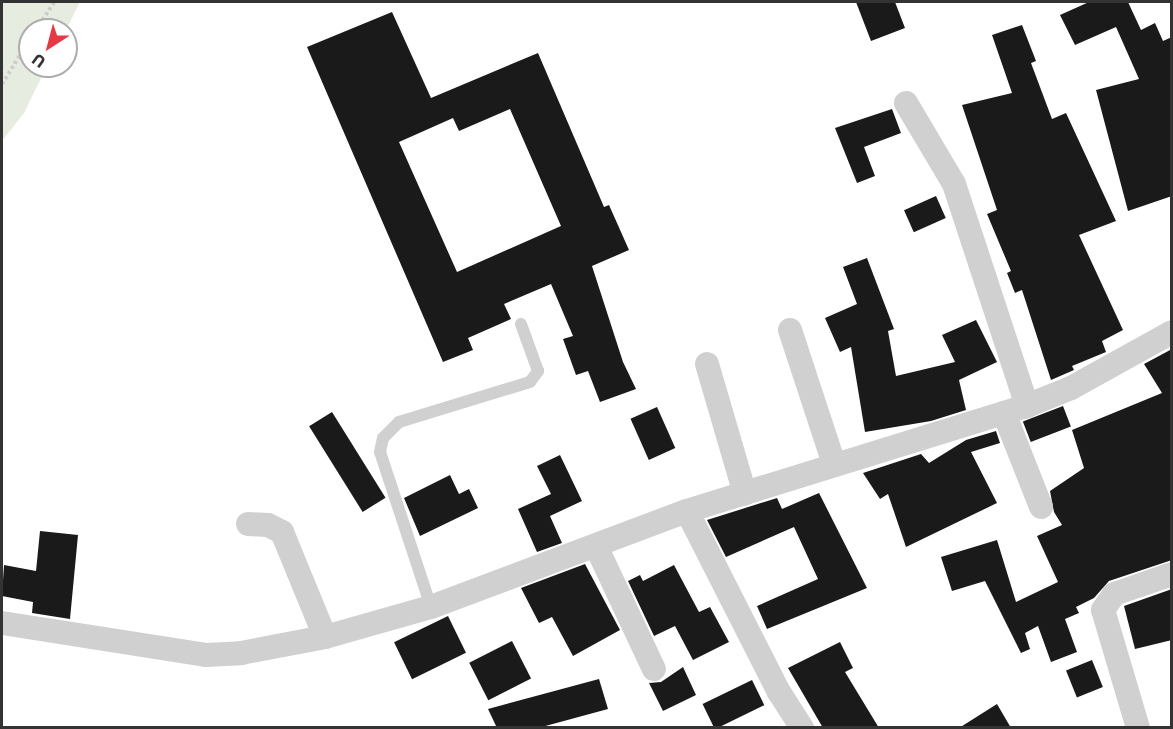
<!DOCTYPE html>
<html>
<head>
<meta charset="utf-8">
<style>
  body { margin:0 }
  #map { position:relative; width:1173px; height:729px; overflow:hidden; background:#fff; font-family:Commissioner,sans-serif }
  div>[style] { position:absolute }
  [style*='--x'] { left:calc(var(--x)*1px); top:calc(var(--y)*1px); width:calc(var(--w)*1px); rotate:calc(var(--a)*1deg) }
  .green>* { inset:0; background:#e6ecdf }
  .building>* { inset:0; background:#1a1a1a; transform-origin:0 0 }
  .path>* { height:4px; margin-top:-2px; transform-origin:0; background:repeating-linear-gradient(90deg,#cdcdcd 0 3px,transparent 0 6px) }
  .lane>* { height:12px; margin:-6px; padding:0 6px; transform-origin:6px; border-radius:6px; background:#d0d0d0 }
  .street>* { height:24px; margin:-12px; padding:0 12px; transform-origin:12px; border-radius:12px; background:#d0d0d0 }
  span { translate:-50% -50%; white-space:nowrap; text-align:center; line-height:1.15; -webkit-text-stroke:6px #fff; paint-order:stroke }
  .frame { position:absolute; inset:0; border:3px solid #333; pointer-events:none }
  .north { position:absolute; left:18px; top:18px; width:60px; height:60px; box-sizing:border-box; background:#fff; border:2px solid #adadad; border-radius:50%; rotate:216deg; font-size:16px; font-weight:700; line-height:24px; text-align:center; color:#333 }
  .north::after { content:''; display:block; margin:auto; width:21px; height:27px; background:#e63946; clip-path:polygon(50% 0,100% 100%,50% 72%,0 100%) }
</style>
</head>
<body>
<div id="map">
  <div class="green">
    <div style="clip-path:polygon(2px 2px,80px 2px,66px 30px,30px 30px,30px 66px,47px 66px,24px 113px,2px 141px)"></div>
  </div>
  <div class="building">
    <div style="clip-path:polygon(856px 2px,895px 2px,905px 28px,871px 41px)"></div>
    <div style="clip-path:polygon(1089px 2px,1128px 2px,1141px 30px,1155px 23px,1163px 41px,1172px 37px,1172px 196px,1128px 211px,1096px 90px,1139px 79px,1116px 27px,1075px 45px,1060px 15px)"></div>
    <div style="clip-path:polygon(evenodd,392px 12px,431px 98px,538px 53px,604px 207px,609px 205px,629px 250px,592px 266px,623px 362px,636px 389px,600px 402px,588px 371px,576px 375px,563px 339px,573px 336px,551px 284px,504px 304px,511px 319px,468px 338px,473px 350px,443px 362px,307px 47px,392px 12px,510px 109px,561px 226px,457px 272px,399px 142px,453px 118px,459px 131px,510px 109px)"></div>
    <div style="clip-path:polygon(1022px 25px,1036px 61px,1031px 63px,1052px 119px,1066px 113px,1116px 221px,1079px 235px,1123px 330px,1102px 341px,1106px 352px,1072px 366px,1074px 370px,1051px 380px,1022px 290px,1015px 293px,1007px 273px,1011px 271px,987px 214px,997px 210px,962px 105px,1012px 93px,992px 35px)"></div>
    <div style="clip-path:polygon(892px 109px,901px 133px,864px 147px,875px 176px,857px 183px,835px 128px)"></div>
    <div style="left:936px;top:196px;width:24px;height:35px;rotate:66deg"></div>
    <div style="clip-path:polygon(867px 258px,894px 329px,888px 331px,896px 376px,955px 362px,942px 335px,976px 320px,997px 362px,959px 380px,966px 410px,931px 421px,865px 432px,851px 347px,840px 352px,825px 318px,857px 304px,843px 267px)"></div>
    <div style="clip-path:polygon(1172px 349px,1172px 560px,1109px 581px,1094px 598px,1076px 607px,1079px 613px,1065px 619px,1077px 652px,1051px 662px,1038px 626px,1025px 633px,1030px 649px,1021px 653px,985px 581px,952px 591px,941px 557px,997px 540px,1016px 602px,1058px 582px,1037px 536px,1062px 525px,1054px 512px,1050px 491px,1084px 468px,1072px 430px,1162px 393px,1144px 364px)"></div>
    <div style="left:1063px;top:406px;width:22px;height:43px;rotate:69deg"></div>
    <div style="left:657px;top:407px;width:45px;height:29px;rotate:66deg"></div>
    <div style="left:332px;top:412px;width:101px;height:27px;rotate:58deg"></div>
    <div style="clip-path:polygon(996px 431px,1000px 443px,971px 452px,997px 503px,906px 547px,888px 494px,880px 499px,863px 473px,921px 454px,929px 463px,966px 440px)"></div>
    <div style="clip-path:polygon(560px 455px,582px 501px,550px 516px,562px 543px,537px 552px,518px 509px,551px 494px,537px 466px)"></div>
    <div style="clip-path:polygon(450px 475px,459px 494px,469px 489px,478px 508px,420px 536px,404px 498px)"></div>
    <div style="clip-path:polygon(819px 493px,867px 588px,767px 629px,757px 606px,818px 579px,794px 527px,726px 557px,707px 520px,777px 498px,782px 509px)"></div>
    <div style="clip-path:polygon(40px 531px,78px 535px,70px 619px,32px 613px,33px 602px,2px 596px,4px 565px,36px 571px)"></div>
    <div style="clip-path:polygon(585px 564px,620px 630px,573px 656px,552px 617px,539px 623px,521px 588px)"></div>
    <div style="clip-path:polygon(674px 565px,699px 612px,710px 607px,729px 642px,693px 660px,675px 626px,654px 636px,628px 581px,640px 575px,643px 581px)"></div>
    <div style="clip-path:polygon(1172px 589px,1172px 640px,1135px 649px,1124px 606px)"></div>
    <div style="left:448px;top:616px;width:41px;height:60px;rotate:64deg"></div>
    <div style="left:512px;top:641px;width:42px;height:48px;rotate:63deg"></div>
    <div style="clip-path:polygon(840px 642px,853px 668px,845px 672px,879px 728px,823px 728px,788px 668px)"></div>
    <div style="left:1092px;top:660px;width:29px;height:28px;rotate:68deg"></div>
    <div style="clip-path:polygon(683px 667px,696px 695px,663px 711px,649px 683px,661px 682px)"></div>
    <div style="clip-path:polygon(599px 679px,608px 709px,538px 728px,497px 728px,488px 709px)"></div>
    <div style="left:752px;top:680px;width:28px;height:55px;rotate:64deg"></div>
    <div style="clip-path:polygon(997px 704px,1011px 728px,959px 728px)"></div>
  </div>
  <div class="path">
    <div style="--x:36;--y:30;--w:33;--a:-57"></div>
    <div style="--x:2;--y:84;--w:53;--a:-58.1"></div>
  </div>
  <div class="lane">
    <div style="--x:431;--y:607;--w:163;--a:-108.2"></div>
    <div style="--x:380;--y:452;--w:14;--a:-78"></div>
    <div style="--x:383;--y:438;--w:23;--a:-45"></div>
    <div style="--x:399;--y:422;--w:137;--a:-17"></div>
    <div style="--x:530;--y:382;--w:14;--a:-54"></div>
    <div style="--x:538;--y:371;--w:50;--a:-109.9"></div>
  </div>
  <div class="street">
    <div style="--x:906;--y:103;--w:94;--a:59.3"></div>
    <div style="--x:954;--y:184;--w:234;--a:71.8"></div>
    <div style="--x:790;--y:330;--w:141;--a:71.8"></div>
    <div style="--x:707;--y:364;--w:135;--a:73.7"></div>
    <div style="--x:1004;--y:413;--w:101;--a:68.5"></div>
    <div style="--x:687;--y:511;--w:203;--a:63.1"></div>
    <div style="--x:779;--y:692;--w:43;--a:57.4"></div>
    <div style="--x:248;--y:524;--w:20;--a:3"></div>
    <div style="--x:268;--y:525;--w:16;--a:27"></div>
    <div style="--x:282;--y:532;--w:113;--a:67.7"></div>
    <div style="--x:596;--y:546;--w:136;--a:64.8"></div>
    <div style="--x:2;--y:623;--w:206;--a:8.9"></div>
    <div style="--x:206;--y:655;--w:35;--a:-3"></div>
    <div style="--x:241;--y:653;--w:86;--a:-10.8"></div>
    <div style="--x:325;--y:637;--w:110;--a:-15.8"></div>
    <div style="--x:431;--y:607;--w:273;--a:-20.6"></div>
    <div style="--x:687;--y:511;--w:353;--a:-17.2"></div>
    <div style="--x:1024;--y:407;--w:51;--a:-22"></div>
    <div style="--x:1071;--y:388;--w:115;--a:-29"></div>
    <div style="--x:1138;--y:728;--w:123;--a:-106.5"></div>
    <div style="--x:1103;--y:610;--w:19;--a:-55"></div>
    <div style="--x:1114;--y:594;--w:61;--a:-19"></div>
  </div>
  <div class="frame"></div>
  <div class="north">U</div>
</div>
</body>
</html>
